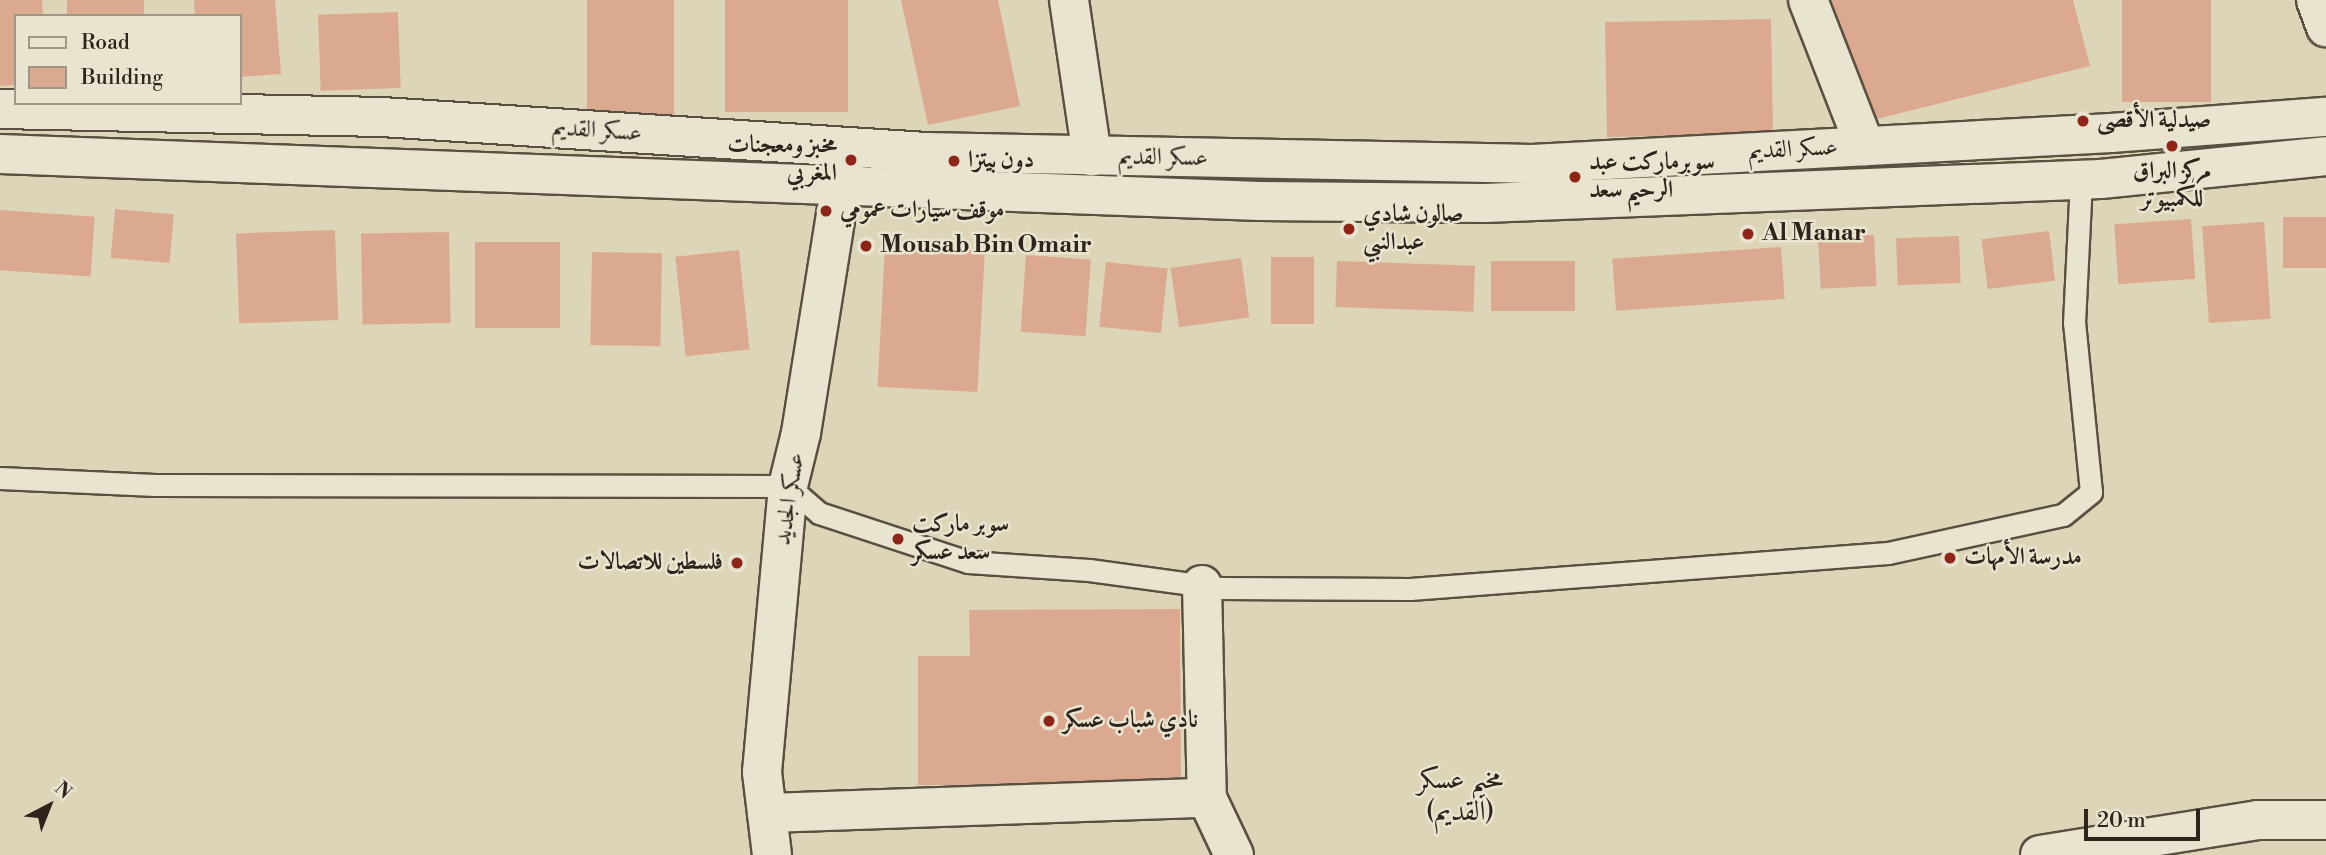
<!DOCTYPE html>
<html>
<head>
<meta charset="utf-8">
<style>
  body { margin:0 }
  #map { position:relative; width:2326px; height:855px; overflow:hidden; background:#ddd5b7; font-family:"Libre Bodoni",Amiri,serif }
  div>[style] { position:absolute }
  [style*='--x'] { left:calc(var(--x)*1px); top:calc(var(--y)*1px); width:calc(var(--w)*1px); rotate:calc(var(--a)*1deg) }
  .building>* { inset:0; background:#dba990; transform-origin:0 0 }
  .roads { filter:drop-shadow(2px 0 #5a5042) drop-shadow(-2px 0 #5a5042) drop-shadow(0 2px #5a5042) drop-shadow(0 -2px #5a5042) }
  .lane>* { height:21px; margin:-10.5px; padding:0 10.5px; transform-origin:10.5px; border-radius:10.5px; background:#e9e4d0 }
  .street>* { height:38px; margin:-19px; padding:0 19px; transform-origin:19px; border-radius:19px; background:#e9e4d0 }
  .secondary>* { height:38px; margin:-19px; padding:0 19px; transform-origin:19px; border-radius:19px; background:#e9e4d0 }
  .dots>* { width:19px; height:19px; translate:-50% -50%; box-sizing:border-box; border:4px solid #e9e4d0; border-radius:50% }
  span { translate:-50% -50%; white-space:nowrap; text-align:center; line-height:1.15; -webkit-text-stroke:5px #e9e4d0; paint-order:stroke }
  .poi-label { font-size:24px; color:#2e241b; font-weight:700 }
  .left { translate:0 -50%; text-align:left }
  .right { translate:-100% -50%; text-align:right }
  .street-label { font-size:24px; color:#2e241b }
  .quarter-label { font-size:28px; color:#2e241b }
  .legend { position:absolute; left:14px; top:14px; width:228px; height:91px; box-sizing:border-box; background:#e9e4d0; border:2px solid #9e9788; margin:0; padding:9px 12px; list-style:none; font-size:21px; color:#2e241b }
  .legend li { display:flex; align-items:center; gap:14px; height:35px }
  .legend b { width:35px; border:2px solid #9e9788 }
  .north { position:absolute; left:14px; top:771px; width:70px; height:70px; -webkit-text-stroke:5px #e9e4d0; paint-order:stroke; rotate:42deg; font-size:19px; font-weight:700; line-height:28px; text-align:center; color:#2e241b }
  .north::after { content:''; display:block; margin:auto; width:24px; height:32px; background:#2e241b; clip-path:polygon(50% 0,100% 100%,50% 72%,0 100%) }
  .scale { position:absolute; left:2084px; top:809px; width:116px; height:32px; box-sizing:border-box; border:4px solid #2e241b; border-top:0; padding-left:9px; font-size:21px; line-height:24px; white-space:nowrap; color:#2e241b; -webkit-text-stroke:5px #e9e4d0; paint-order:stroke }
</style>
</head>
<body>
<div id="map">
  <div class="building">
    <div style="clip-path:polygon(0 0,42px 0,43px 16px,16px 16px,16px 85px,0 86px)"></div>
    <div style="left:67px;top:0;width:77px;height:16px"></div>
    <div style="clip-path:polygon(194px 0,275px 0,281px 74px,240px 77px,240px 16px,195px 16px)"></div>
    <div style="left:587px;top:0;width:87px;height:119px"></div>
    <div style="left:725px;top:0;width:123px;height:112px"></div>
    <div style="clip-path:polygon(901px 0,998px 0,1020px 106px,928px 125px)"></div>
    <div style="clip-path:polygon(1829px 0,2073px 0,2090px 66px,1860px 123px)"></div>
    <div style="left:2122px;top:0;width:89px;height:102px"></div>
    <div style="left:398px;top:12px;width:76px;height:80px;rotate:88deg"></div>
    <div style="left:1771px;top:19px;width:115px;height:166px;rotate:89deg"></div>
    <div style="left:115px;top:209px;width:59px;height:49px;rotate:5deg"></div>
    <div style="left:0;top:210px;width:95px;height:60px;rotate:4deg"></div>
    <div style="left:2326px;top:217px;width:51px;height:43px;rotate:90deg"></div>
    <div style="left:2191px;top:219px;width:60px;height:77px;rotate:86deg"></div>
    <div style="left:2264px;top:222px;width:97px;height:62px;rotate:86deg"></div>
    <div style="left:335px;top:230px;width:90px;height:99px;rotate:88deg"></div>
    <div style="left:2049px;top:231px;width:50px;height:68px;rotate:83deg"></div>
    <div style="left:449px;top:232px;width:91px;height:88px;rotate:89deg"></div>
    <div style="left:1874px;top:235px;width:51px;height:56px;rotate:87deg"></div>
    <div style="left:1959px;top:236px;width:47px;height:63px;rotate:88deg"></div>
    <div style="left:475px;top:242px;width:85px;height:86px"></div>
    <div style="left:885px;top:245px;width:100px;height:142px;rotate:3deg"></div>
    <div style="left:1781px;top:247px;width:52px;height:169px;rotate:86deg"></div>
    <div style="left:739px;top:250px;width:100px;height:64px;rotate:84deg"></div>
    <div style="left:592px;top:252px;width:70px;height:93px;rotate:1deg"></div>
    <div style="left:1026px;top:255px;width:65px;height:77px;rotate:4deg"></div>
    <div style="left:1271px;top:257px;width:43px;height:67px"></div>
    <div style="left:1241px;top:258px;width:60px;height:71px;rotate:82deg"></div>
    <div style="left:1337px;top:261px;width:138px;height:46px;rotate:2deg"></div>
    <div style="left:1491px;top:261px;width:84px;height:50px"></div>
    <div style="left:1106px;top:262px;width:62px;height:65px;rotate:6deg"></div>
    <div style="clip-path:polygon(1180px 609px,1181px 785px,918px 785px,918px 656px,970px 656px,969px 610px)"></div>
  </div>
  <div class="roads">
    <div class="lane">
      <div style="--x:0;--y:478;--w:155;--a:2.6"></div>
      <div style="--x:155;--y:485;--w:633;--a:0.09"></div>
      <div style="--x:788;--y:486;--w:41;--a:41.1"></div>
      <div style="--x:819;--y:513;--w:157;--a:18.2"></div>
      <div style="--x:968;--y:562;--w:121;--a:3.8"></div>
      <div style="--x:1089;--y:570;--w:132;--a:7.8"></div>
      <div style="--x:1220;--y:588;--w:190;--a:0.3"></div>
      <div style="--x:1410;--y:589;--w:479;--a:-4.3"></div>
      <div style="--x:1888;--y:553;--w:179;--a:-12.3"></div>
      <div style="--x:2063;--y:515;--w:36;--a:-39"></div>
      <div style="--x:2091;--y:492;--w:170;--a:-95.7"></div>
      <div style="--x:2074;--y:323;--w:143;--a:-87.2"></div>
    </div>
    <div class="street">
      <div style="--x:1069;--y:0;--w:158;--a:81.6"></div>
      <div style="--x:1808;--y:0;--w:157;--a:68.7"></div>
      <div style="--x:2316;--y:0;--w:29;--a:70"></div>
      <div style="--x:1202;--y:585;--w:213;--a:88.7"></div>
      <div style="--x:1207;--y:798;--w:63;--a:64.7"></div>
      <div style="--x:767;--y:813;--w:440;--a:-2"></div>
      <div style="--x:772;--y:855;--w:84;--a:-96.9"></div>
      <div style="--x:762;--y:772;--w:287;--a:-84.8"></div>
      <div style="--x:788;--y:486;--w:55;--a:-76.2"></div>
      <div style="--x:801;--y:433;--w:285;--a:-80.9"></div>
      <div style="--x:2040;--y:855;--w:221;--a:-9.1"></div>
      <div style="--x:2258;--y:820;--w:68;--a:0"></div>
    </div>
    <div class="secondary">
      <div style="--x:0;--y:109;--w:382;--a:1.2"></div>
      <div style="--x:382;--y:117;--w:545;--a:3.68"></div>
      <div style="--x:926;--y:152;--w:606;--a:1.13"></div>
      <div style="--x:1532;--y:164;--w:580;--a:-3.06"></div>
      <div style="--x:2111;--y:133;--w:216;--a:-4.3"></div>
      <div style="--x:0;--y:154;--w:1260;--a:2.14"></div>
      <div style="--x:1259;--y:201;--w:226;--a:0.5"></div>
      <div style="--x:1485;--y:203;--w:616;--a:-2.23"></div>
      <div style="--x:2101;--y:179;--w:226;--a:-5.8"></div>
    </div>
  </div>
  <div class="dots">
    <div style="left:2083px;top:121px;background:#8f2418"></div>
    <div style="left:2172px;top:146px;background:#8f2418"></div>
    <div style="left:851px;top:160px;background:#8f2418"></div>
    <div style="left:954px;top:161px;background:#8f2418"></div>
    <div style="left:1575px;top:177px;background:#8f2418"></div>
    <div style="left:826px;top:211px;background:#8f2418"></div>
    <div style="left:1349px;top:229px;background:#8f2418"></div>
    <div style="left:1748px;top:234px;background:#8f2418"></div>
    <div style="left:866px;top:246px;background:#8f2418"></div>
    <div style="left:898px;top:539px;background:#8f2418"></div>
    <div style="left:1950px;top:558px;background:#8f2418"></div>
    <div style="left:737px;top:563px;background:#8f2418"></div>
    <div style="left:1049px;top:721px;background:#8f2418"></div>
  </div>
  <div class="poi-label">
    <span class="left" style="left:2097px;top:121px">صيدلية الأقصى</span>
    <span class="right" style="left:837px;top:160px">مخبز ومعجنات<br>المغربي</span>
    <span class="left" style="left:968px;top:161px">دون بيتزا</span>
    <span class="left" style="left:1589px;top:177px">سوبرماركت عبد<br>الرحيم سعد</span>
    <span style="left:2172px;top:186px">مركز البراق<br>للكمبيوتر</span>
    <span class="left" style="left:840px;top:211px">موقف سيارات عمومي</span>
    <span class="left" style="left:1363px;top:229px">صالون شادي<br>عبدالنبي</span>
    <span class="left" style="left:1762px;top:234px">Al Manar</span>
    <span class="left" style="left:880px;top:246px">Mousab Bin Omair</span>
    <span class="left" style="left:912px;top:539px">سوبر ماركت<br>سعد عسكر</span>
    <span class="left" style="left:1964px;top:558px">مدرسة الأمهات</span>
    <span class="right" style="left:723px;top:563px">فلسطين للاتصالات</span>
    <span class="left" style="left:1063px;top:721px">نادي شباب عسكر</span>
  </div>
  <div class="street-label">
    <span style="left:597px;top:131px;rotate:4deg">عسكر القديم</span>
    <span style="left:1793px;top:150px;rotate:-3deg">عسكر القديم</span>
    <span style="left:1163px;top:158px;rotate:1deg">عسكر القديم</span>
    <span style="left:790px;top:499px;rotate:-81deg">عسكر الجديد</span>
  </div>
  <div class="quarter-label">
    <span style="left:1460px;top:796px">مخيم عسكر<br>(القديم)</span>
  </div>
  <ul class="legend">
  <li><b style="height:9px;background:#e9e4d0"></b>Road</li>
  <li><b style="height:19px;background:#dba990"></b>Building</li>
  </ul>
  <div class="north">N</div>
  <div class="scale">20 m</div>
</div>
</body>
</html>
